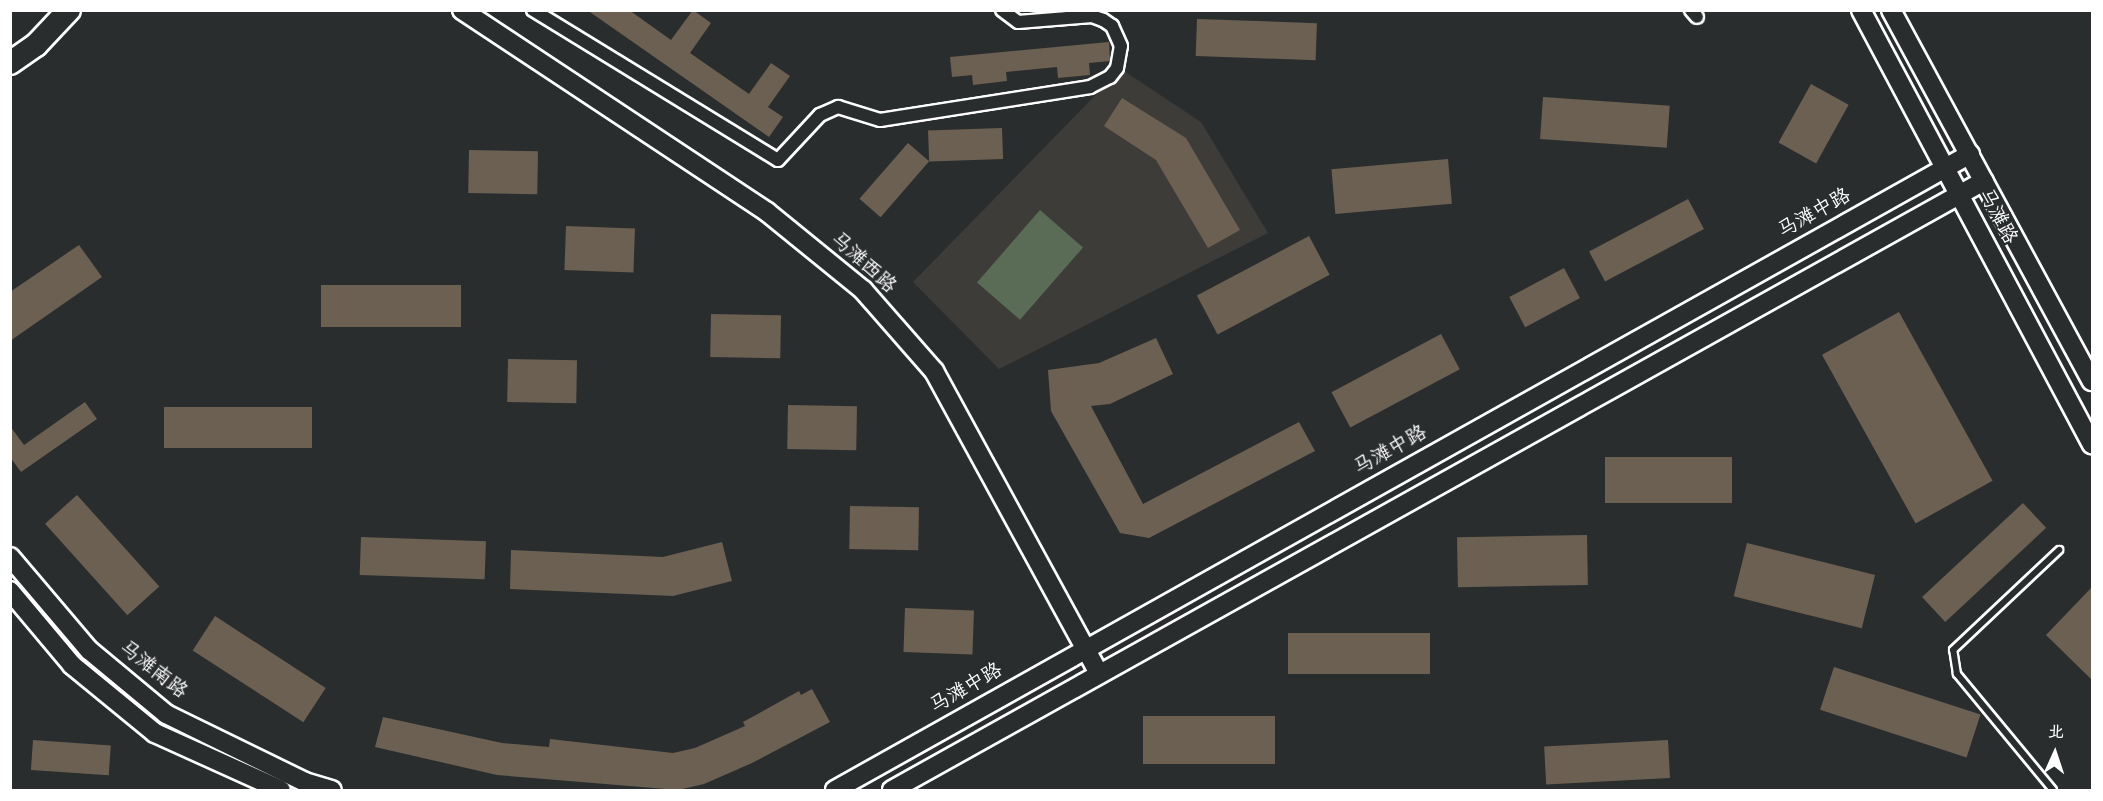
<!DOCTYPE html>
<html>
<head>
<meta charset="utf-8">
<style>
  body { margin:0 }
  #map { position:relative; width:2103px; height:801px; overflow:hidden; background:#2a2d2e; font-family:"Gochi Hand","LXGW WenKai TC",sans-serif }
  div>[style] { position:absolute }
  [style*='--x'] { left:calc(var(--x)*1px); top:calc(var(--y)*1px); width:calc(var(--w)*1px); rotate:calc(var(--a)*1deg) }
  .built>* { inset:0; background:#3e3c39 }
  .green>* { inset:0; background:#5a6c56; transform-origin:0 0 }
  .building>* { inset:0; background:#6c6053; transform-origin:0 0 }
  .roads { filter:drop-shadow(2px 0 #fff) drop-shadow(-2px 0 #fff) drop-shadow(0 2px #fff) drop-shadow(0 -2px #fff) }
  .lane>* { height:6px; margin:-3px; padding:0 3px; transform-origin:3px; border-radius:3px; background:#2a2d2e }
  .street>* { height:12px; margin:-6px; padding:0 6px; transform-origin:6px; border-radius:6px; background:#2a2d2e }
  .secondary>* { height:18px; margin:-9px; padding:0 9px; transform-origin:9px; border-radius:9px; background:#2a2d2e }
  .highway>* { height:22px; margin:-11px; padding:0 11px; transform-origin:11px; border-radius:11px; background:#2a2d2e }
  span { translate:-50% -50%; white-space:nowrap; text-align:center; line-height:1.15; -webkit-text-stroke:4.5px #2a2d2e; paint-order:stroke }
  .street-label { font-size:20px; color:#fff }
  .frame { position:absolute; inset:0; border:12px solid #fff; pointer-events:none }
  .north { position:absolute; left:2025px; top:723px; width:60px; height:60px; -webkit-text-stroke:4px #2a2d2e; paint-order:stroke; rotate:3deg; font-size:16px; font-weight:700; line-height:24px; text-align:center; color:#fff }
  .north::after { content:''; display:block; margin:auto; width:21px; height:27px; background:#fff; clip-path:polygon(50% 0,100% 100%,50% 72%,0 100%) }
</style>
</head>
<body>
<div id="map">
  <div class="built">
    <div style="clip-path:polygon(1121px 69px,1201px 122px,1268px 233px,999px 369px,913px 282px)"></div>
  </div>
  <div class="green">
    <div style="left:1040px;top:210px;width:57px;height:96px;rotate:41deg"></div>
  </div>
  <div class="building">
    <div style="clip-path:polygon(587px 10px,629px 10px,671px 40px,693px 10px,711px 23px,690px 53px,749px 94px,771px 63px,790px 76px,768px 107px,783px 117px,769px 137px)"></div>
    <div style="left:1197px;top:19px;width:120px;height:37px;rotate:2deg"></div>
    <div style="clip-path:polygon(1109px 42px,1110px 61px,1089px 63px,1090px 75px,1058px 78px,1057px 67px,1006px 72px,1007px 81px,973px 85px,972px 75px,952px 77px,950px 57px)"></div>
    <div style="left:1811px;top:84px;width:43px;height:67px;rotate:29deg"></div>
    <div style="left:1543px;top:97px;width:127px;height:42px;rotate:4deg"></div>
    <div style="clip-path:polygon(1122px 98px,1186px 138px,1240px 230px,1208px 248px,1156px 160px,1104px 126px)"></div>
    <div style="left:1002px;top:128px;width:31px;height:74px;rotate:88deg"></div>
    <div style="left:908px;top:143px;width:28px;height:74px;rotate:41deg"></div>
    <div style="left:469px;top:150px;width:69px;height:43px;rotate:1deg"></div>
    <div style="left:1448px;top:159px;width:45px;height:117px;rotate:85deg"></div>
    <div style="left:1688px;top:199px;width:34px;height:112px;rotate:62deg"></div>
    <div style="left:566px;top:226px;width:69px;height:44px;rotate:2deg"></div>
    <div style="left:1309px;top:236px;width:44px;height:127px;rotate:62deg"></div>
    <div style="clip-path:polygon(79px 245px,102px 277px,10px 341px,10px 292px)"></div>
    <div style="left:1564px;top:268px;width:34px;height:62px;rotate:62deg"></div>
    <div style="left:321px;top:285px;width:140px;height:42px"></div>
    <div style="left:1899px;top:312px;width:193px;height:88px;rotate:61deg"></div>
    <div style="left:711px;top:314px;width:70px;height:43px;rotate:1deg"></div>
    <div style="left:1441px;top:334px;width:40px;height:124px;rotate:62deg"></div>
    <div style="clip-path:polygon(1156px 338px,1173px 374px,1110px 404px,1091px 406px,1143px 504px,1299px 422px,1315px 451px,1149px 538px,1120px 533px,1051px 411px,1048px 370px,1099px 363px)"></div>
    <div style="left:508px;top:359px;width:69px;height:43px;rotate:1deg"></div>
    <div style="clip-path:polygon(85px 402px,97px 419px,21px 472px,10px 457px,10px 426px,24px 445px)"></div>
    <div style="left:788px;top:405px;width:69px;height:44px;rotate:1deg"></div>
    <div style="left:164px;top:407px;width:148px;height:41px"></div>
    <div style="left:1605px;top:457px;width:127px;height:46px"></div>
    <div style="left:77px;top:495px;width:123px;height:43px;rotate:48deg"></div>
    <div style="left:2023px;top:503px;width:34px;height:138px;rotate:47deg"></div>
    <div style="left:850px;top:506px;width:69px;height:43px;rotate:1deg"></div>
    <div style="left:1587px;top:535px;width:50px;height:130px;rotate:89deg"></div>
    <div style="left:361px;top:537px;width:125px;height:38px;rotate:2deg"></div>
    <div style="clip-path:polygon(722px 542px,732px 581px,673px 596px,510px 589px,511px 550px,663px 557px)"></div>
    <div style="left:1747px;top:543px;width:132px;height:55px;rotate:14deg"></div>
    <div style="clip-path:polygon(2092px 587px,2092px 680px,2046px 635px)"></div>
    <div style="left:905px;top:608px;width:69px;height:44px;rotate:2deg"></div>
    <div style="left:215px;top:616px;width:132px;height:41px;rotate:33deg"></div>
    <div style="left:1430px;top:633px;width:41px;height:142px;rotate:90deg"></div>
    <div style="left:1834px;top:667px;width:154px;height:45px;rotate:18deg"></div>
    <div style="clip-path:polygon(812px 689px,830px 722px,752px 763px,704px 784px,678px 790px,497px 775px,375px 747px,383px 717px,502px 743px,549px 747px,550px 739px,673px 753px,695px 748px,745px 726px,743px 722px,799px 691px,801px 695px)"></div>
    <div style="left:1275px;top:716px;width:48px;height:132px;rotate:90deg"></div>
    <div style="left:33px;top:740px;width:78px;height:30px;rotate:4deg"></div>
    <div style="left:1668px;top:740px;width:38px;height:124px;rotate:87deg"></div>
  </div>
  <div class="roads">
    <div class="lane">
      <div style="--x:2053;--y:790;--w:151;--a:-129.6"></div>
      <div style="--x:1957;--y:674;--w:24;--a:-99"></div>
      <div style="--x:1953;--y:650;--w:146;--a:-43.3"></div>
    </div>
    <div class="street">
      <div style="--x:533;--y:10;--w:287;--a:31.5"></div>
      <div style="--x:778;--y:160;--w:62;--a:-47"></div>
      <div style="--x:820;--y:115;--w:20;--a:-24"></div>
      <div style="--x:838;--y:107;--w:44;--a:17.2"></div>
      <div style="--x:880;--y:120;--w:213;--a:-8.9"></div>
      <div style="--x:1090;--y:87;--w:22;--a:-27"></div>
      <div style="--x:1110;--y:77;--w:11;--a:-52"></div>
      <div style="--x:1117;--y:68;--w:22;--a:-80"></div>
      <div style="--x:1121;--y:46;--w:22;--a:-114"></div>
      <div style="--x:1112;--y:26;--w:11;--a:-146"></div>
      <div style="--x:1103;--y:20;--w:12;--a:-160"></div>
      <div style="--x:1092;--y:16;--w:74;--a:175.4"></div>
      <div style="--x:1018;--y:22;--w:20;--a:-143"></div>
      <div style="--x:1691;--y:10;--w:9;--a:49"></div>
    </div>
    <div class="secondary">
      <div style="--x:462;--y:10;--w:366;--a:33.5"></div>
      <div style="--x:767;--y:212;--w:124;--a:39.1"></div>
      <div style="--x:863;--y:290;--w:108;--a:48.8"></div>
      <div style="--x:934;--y:371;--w:345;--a:61.4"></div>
      <div style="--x:1861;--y:10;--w:492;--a:62"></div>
      <div style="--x:1891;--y:10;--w:422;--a:61.6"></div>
      <div style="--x:10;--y:557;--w:122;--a:49.7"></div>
      <div style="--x:89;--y:650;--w:100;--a:39.7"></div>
      <div style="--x:166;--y:714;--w:155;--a:26.1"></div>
      <div style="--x:305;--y:782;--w:28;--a:17"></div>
      <div style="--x:10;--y:591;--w:97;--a:50"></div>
      <div style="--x:72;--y:665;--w:107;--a:39.3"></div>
      <div style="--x:155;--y:733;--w:138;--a:24.3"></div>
      <div style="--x:835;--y:790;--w:1301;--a:-29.26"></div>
      <div style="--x:892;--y:790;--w:1250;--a:-29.15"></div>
    </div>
    <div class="highway">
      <div style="--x:10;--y:63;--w:32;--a:-35"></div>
      <div style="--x:36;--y:45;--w:48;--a:-46.7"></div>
    </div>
  </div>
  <div class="street-label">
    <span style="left:1815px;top:215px;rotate:-29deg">马滩中路</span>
    <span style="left:1996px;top:217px;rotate:62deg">马滩路</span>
    <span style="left:862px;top:264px;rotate:42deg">马滩西路</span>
    <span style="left:1391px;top:452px;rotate:-29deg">马滩中路</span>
    <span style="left:152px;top:671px;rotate:38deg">马滩南路</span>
    <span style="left:967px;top:690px;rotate:-30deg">马滩中路</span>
  </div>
  <div class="frame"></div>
  <div class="north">北</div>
</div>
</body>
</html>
